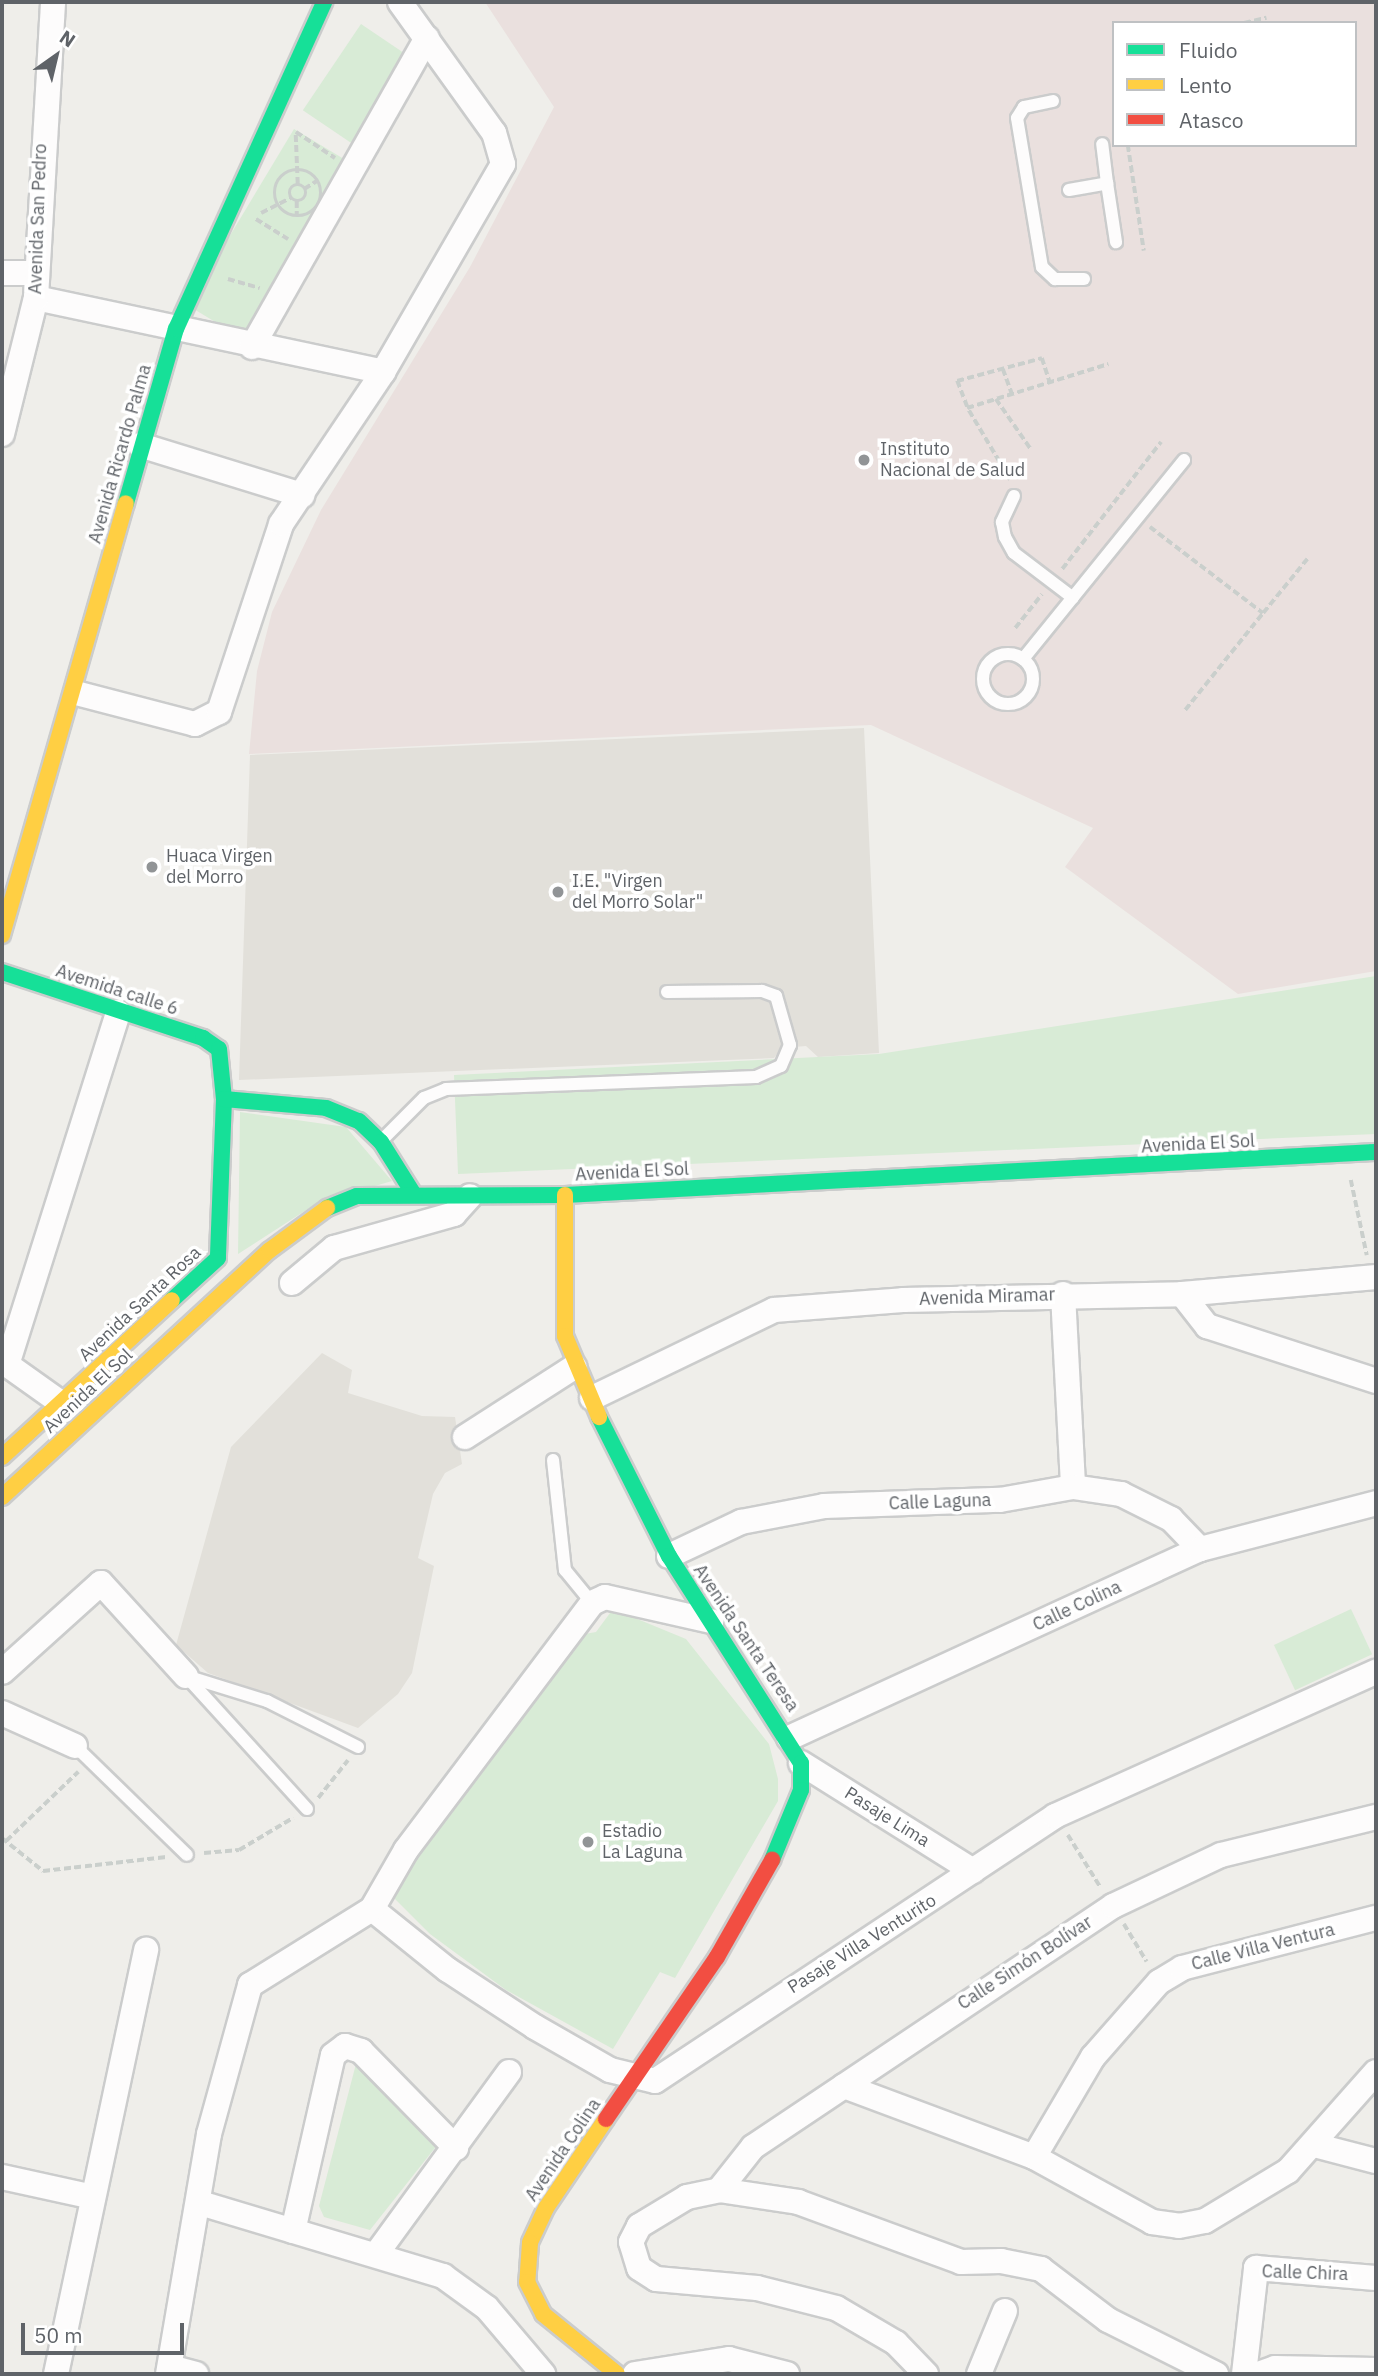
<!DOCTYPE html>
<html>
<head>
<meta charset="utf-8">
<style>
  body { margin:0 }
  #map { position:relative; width:1378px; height:2376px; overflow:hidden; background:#efeeea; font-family:"IBM Plex Sans",sans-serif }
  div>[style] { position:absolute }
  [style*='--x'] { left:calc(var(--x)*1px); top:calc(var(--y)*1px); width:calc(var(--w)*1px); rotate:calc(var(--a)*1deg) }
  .education>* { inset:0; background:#e2e0da }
  .medical>* { inset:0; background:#eae0de }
  .green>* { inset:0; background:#d8ebd6; transform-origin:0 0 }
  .path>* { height:3.5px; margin-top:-1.75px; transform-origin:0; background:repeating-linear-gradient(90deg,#cacfcc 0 7px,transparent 0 10.5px) }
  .path>.ring { margin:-1.75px; padding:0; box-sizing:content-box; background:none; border:3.5px solid #cacfcc; border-radius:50% }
  .roads { filter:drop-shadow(2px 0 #cbcccc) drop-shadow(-2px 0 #cbcccc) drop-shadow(0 2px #cbcccc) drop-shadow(0 -2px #cbcccc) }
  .lane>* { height:12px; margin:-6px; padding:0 6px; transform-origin:6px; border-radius:6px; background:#fdfcfc }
  .lane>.ring { margin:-6px; padding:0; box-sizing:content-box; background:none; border:12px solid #fdfcfc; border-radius:50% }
  .street>* { height:24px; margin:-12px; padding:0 12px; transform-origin:12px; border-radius:12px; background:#fdfcfc }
  .fast>* { height:16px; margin:-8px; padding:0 8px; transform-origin:8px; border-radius:8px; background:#16e098 }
  .slow>* { height:16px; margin:-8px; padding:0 8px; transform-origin:8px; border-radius:8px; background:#ffcf43 }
  .jam>* { height:16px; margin:-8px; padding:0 8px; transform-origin:8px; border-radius:8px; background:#f24e42 }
  .dots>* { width:19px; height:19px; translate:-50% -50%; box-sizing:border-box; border:4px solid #fff; border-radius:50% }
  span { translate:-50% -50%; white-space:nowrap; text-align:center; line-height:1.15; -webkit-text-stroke:7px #fff; paint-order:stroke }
  .street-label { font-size:18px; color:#5f6368 }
  .poi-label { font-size:18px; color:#5f6368 }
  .left { translate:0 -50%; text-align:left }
  .frame { position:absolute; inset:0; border:4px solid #5f6368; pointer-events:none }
  .legend { position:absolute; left:1112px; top:21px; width:245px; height:126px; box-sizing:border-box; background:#fff; border:2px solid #bfc1c3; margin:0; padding:9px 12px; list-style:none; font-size:21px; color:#5f6368 }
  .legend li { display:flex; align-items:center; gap:14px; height:35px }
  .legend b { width:35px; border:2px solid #bfc1c3 }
  .north { position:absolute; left:21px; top:21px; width:70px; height:70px; -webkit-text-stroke:5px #fff; paint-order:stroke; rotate:34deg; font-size:19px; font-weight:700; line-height:28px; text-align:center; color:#5f6368 }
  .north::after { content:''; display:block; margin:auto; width:24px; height:32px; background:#5f6368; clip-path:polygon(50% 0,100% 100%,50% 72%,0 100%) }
  .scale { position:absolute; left:21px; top:2323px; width:163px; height:32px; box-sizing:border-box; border:4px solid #5f6368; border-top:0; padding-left:9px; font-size:21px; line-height:24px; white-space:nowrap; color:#5f6368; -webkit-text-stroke:5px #fff; paint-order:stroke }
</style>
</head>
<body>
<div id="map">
  <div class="education">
    <div style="clip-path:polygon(864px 728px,879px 1053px,818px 1057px,806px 1046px,782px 1048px,774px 1058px,239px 1080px,250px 755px)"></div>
    <div style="clip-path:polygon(322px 1353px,352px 1370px,348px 1393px,422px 1416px,455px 1417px,462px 1464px,445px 1473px,433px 1494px,418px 1558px,434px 1566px,412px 1673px,398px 1694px,358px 1728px,208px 1673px,176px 1645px,231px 1447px)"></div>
  </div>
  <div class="medical">
    <div style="clip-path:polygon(evenodd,485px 2px,1376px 2px,1376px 971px,1238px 994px,1065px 867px,1093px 828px,871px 725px,249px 754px,257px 671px,272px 612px,321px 510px,470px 267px,554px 107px,485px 2px,1114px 23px,1355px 23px,1355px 145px,1114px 145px,1114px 23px)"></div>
  </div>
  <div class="green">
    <div style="left:361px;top:24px;width:58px;height:104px;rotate:34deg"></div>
    <div style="left:294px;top:129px;width:66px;height:206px;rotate:31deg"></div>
    <div style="clip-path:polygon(1376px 976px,1376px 1134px,458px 1174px,454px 1075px,879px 1054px)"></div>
    <div style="clip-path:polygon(240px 1112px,346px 1127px,392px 1181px,317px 1203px,238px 1254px)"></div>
    <div style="clip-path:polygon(613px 1609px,686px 1639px,769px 1744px,778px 1779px,778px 1801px,675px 1978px,660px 1972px,613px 2049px,506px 1990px,430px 1934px,389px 1893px,573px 1636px,596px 1632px)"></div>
    <div style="left:1351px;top:1609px;width:50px;height:85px;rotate:65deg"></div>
    <div style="clip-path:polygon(357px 2060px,438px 2144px,370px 2230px,324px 2217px,319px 2206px)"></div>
  </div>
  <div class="path">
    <div style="--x:1244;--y:23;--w:23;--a:-13"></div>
    <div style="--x:296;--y:132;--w:47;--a:33.7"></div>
    <div style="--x:296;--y:135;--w:50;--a:87.7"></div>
    <div style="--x:1128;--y:145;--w:107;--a:81.4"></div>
    <div class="ring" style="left:275px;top:170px;width:42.5px;height:42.5px"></div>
    <div class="ring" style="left:290px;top:185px;width:12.5px;height:12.5px"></div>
    <div style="--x:304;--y:189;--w:15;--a:-32"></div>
    <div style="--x:297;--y:201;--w:15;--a:90"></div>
    <div style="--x:261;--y:213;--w:34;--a:-27"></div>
    <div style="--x:256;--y:219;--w:38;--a:32"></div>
    <div style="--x:228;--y:279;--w:33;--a:16"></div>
    <div style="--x:1003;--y:369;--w:27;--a:70"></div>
    <div style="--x:996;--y:399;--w:60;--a:55.2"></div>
    <div style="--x:967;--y:407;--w:28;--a:-111"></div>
    <div style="--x:957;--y:381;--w:88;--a:-15.1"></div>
    <div style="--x:1042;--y:358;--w:25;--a:72"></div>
    <div style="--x:1010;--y:480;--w:84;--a:-120.8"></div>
    <div style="--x:967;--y:408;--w:148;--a:-17.3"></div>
    <div style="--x:1150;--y:527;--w:142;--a:37.3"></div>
    <div style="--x:1263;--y:613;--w:70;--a:-50.8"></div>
    <div style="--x:1062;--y:569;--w:161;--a:-52.1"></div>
    <div style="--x:1015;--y:628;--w:43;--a:-51.5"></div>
    <div style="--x:1185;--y:710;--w:124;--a:-51.2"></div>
    <div style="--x:1351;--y:1180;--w:77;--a:78"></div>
    <div style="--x:318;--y:1798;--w:48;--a:-51.7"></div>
    <div style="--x:1068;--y:1835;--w:62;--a:58.1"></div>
    <div style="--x:2;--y:1838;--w:53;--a:38.8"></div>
    <div style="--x:43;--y:1871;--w:124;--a:-6.5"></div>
    <div style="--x:6;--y:1841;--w:100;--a:-43.8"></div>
    <div style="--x:204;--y:1853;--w:35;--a:-5"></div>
    <div style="--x:239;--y:1850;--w:63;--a:-30.7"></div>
    <div style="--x:1124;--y:1924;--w:44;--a:58.8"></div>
  </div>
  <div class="roads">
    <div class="lane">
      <div style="--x:1053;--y:101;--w:30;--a:168"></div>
      <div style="--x:1024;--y:107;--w:13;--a:122"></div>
      <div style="--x:1017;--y:118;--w:151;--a:80.5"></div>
      <div style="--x:1042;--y:267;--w:18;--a:43"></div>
      <div style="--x:1055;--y:279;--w:29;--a:0"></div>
      <div style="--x:1107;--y:183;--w:60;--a:81.3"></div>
      <div style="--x:1069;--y:190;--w:39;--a:-10"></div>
      <div style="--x:1107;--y:183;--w:39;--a:-97"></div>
      <div style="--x:1014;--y:496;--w:29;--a:115"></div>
      <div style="--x:1002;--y:522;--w:15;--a:79"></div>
      <div style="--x:1005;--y:537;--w:18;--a:61"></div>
      <div style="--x:1014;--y:553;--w:74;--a:37.3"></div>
      <div class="ring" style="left:983px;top:654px;width:38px;height:38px"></div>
      <div style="--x:1023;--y:659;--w:256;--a:-51"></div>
      <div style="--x:381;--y:1141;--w:61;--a:-45"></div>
      <div style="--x:424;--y:1098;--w:24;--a:-22"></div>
      <div style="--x:446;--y:1089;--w:310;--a:-2.2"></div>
      <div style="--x:756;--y:1077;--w:27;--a:-24"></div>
      <div style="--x:781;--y:1066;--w:23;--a:-67"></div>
      <div style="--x:790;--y:1045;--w:51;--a:-105.9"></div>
      <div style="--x:776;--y:996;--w:15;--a:-160"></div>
      <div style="--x:762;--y:991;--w:95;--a:179.4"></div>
      <div style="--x:553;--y:1460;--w:111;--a:83.8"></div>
      <div style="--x:565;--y:1570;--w:43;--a:50.7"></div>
      <div style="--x:75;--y:1746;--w:156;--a:44.2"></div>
      <div style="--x:307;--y:1809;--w:180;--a:-132.3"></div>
      <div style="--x:186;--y:1676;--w:85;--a:17.2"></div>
      <div style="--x:267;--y:1701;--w:102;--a:26.8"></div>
    </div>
    <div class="street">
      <div style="--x:2;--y:273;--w:32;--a:0"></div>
      <div style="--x:36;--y:298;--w:355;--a:12"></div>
      <div style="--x:252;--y:347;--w:355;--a:-60.5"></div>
      <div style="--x:2;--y:434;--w:140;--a:-76"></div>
      <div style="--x:36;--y:298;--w:296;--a:-86.7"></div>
      <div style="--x:140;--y:445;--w:170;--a:17.2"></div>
      <div style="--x:76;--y:693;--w:123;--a:14.6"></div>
      <div style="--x:195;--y:724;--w:27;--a:-27"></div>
      <div style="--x:219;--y:712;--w:198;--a:-71.7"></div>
      <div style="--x:281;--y:524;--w:183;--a:-56.1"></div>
      <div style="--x:383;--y:372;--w:240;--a:-60"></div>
      <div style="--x:503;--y:164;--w:32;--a:-106"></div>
      <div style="--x:494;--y:133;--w:161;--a:-125.7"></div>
      <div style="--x:292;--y:1283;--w:55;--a:-39.8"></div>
      <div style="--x:334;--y:1248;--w:125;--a:-15.8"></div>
      <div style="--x:454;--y:1214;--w:24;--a:-48"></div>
      <div style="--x:1063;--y:1294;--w:193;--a:87"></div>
      <div style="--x:1182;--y:1294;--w:41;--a:52"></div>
      <div style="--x:1207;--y:1326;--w:178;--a:18"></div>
      <div style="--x:2;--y:1361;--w:72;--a:35.4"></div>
      <div style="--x:7;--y:1365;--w:370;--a:-72.5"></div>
      <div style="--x:592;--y:1398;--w:202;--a:-25.8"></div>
      <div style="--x:774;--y:1310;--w:129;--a:-4.4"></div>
      <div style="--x:903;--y:1300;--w:279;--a:-1.2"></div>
      <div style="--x:1182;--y:1294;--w:195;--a:-5"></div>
      <div style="--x:465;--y:1437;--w:130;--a:-32.7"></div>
      <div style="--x:669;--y:1556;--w:80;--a:-25.3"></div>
      <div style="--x:741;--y:1522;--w:85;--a:-10.9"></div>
      <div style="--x:824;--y:1506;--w:176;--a:-2"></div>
      <div style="--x:1000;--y:1500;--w:74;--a:-10.1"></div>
      <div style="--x:1073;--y:1487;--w:49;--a:8.3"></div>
      <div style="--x:1121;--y:1494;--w:56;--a:26.6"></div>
      <div style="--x:1171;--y:1519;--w:42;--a:46"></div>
      <div style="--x:2;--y:1672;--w:133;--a:-42"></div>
      <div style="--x:101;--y:1583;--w:126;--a:47.6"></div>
      <div style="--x:2;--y:1713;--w:80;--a:24.3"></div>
      <div style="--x:789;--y:1738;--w:452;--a:-24.7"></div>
      <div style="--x:1200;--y:1549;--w:182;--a:-14.6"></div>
      <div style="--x:801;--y:1763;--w:203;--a:32.1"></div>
      <div style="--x:372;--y:1909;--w:97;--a:38.8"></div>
      <div style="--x:448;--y:1970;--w:104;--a:33.2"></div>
      <div style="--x:535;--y:2027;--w:86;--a:29.8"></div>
      <div style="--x:610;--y:2070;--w:46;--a:13.7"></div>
      <div style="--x:655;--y:2081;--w:480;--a:-33.5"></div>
      <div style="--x:1055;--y:1816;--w:352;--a:-24.2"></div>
      <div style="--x:844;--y:2086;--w:203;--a:20.5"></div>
      <div style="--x:1034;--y:2157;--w:135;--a:28.8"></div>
      <div style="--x:1152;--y:2222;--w:27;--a:8"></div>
      <div style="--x:1179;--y:2226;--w:26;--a:-11"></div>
      <div style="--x:1205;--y:2221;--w:97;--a:-31.1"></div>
      <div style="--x:1288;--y:2171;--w:132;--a:-48.4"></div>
      <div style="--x:1314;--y:2145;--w:64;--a:14.5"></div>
      <div style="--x:1034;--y:2157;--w:116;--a:-59.5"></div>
      <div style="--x:1093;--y:2057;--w:100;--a:-48.7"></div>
      <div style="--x:1159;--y:1982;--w:27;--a:-31"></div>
      <div style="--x:1182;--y:1968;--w:200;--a:-14.5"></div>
      <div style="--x:2;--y:2177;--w:93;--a:12.4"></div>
      <div style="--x:719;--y:2190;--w:55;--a:-51.7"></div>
      <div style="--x:753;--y:2147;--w:433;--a:-33.8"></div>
      <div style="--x:1113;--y:1906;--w:119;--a:-25.3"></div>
      <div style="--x:1221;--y:1855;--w:160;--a:-13.8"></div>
      <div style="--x:200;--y:2203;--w:254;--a:16.7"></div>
      <div style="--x:443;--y:2276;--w:54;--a:36"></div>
      <div style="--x:487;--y:2308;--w:87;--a:49.7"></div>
      <div style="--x:293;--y:2231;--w:180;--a:-77.2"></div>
      <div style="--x:333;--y:2055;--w:15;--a:-37"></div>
      <div style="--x:345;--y:2046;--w:17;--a:17"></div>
      <div style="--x:361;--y:2051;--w:136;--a:45.6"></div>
      <div style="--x:377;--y:2253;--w:224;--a:-53.9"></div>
      <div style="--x:170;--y:2367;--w:27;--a:15"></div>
      <div style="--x:56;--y:2374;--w:434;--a:-78"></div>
      <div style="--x:168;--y:2374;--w:243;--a:-80.3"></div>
      <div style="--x:209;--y:2134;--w:155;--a:-74.6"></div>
      <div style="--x:250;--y:1985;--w:144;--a:-31.9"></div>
      <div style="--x:372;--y:1909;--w:68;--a:-60"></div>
      <div style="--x:406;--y:1850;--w:309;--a:-53"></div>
      <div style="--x:592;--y:1603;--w:14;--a:-25"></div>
      <div style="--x:605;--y:1597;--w:109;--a:12.8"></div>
      <div style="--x:635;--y:2374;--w:95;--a:-9.1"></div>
      <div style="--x:729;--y:2359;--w:60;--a:14.5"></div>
      <div style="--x:926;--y:2374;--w:43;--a:-134.1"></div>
      <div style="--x:896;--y:2343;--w:69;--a:-149.7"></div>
      <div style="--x:836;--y:2308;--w:81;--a:-165.8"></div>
      <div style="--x:757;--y:2288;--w:101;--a:-174.9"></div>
      <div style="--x:656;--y:2279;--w:20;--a:-147"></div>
      <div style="--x:639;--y:2268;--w:27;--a:-107"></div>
      <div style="--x:631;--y:2242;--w:18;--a:-63"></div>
      <div style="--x:639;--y:2226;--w:56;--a:-31.1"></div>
      <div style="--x:687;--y:2197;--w:33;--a:-12"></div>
      <div style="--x:719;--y:2190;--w:80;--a:8.6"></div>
      <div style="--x:798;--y:2202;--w:174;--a:20.2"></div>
      <div style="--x:961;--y:2262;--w:40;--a:-1.4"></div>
      <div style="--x:1001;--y:2261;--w:41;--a:11.3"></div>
      <div style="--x:1041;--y:2269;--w:84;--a:37.3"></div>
      <div style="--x:1108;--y:2320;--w:121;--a:26.6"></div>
      <div style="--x:979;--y:2374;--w:68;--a:-67.6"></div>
      <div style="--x:1244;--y:2374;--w:107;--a:-83.5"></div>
      <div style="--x:1256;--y:2268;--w:120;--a:4.8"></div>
      <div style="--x:1258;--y:2374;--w:18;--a:-19"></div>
      <div style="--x:1275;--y:2368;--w:101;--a:1.1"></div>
    </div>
    <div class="fast">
      <div style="--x:126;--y:503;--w:181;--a:-74"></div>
      <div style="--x:176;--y:329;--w:359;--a:-65.6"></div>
      <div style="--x:2;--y:972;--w:212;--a:18.2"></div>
      <div style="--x:203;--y:1038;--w:19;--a:35"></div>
      <div style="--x:219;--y:1049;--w:50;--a:84.3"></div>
      <div style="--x:224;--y:1099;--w:159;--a:92.2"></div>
      <div style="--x:218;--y:1258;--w:62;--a:137.6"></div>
      <div style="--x:224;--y:1099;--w:102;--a:5"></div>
      <div style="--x:326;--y:1108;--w:35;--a:22"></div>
      <div style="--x:359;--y:1121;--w:30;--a:44"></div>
      <div style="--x:381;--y:1142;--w:60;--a:57.9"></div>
      <div style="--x:327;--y:1208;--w:32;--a:-22"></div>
      <div style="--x:357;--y:1196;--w:208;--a:-0.3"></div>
      <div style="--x:565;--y:1195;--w:812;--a:-3.04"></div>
      <div style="--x:599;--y:1417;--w:156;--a:63.3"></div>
      <div style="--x:669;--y:1556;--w:246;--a:57.5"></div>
      <div style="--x:801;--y:1763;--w:27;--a:90"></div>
      <div style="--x:801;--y:1790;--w:76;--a:112.5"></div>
    </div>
    <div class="slow">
      <div style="--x:2;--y:935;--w:449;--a:-74"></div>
      <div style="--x:565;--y:1195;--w:141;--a:90"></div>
      <div style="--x:565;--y:1336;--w:88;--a:67.2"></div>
      <div style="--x:2;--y:1457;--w:231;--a:-42.7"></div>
      <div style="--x:2;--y:1497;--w:364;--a:-42.7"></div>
      <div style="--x:270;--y:1250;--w:71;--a:-36.4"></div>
      <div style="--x:606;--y:2119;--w:107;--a:124"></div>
      <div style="--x:546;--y:2208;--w:38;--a:115"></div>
      <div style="--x:530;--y:2243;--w:39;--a:94"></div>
      <div style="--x:527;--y:2282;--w:36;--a:63"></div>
      <div style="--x:543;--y:2314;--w:95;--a:39"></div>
    </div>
    <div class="jam">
      <div style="--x:606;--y:2119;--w:196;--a:-55.6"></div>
      <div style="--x:717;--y:1957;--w:112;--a:-60.4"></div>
    </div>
  </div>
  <div class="dots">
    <div style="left:864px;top:460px;background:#919496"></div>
    <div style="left:152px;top:867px;background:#919496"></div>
    <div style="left:558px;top:892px;background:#919496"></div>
    <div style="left:588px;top:1842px;background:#919496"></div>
  </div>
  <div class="street-label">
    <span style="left:38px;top:219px;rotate:-88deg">Avenida San Pedro</span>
    <span style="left:120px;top:454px;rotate:-74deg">Avenida Ricardo Palma</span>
    <span style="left:117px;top:990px;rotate:18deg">Avemida calle 6</span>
    <span style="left:1198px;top:1144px;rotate:-3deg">Avenida El Sol</span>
    <span style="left:632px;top:1172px;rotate:-3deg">Avenida El Sol</span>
    <span style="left:987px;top:1297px;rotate:-2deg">Avenida Miramar</span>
    <span style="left:140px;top:1304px;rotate:-43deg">Avenida Santa Rosa</span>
    <span style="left:88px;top:1391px;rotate:-43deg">Avenida El Sol</span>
    <span style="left:940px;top:1502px;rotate:-2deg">Calle Laguna</span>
    <span style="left:1077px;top:1606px;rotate:-25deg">Calle Colina</span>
    <span style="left:746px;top:1638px;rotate:56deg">Avenida Santa Teresa</span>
    <span style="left:887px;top:1817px;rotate:32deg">Pasaje Lima</span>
    <span style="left:862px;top:1944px;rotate:-32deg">Pasaje Villa Venturito</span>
    <span style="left:1263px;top:1947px;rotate:-14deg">Calle Villa Ventura</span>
    <span style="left:1025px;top:1963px;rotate:-33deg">Calle Simón Bolívar</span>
    <span style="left:563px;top:2150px;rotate:-56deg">Avenida Colina</span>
    <span style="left:1305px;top:2273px;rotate:2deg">Calle Chira</span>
  </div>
  <div class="poi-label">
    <span class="left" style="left:880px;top:460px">Instituto<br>Nacional de Salud</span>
    <span class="left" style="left:166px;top:867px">Huaca Virgen<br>del Morro</span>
    <span class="left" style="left:572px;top:892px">I.E. "Virgen<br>del Morro Solar"</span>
    <span class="left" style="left:602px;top:1842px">Estadio<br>La Laguna</span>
  </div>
  <div class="frame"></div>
  <ul class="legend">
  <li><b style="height:9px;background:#16e098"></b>Fluido</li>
  <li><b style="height:9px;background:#ffcf43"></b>Lento</li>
  <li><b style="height:9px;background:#f24e42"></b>Atasco</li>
  </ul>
  <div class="north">N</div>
  <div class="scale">50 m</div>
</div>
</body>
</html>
